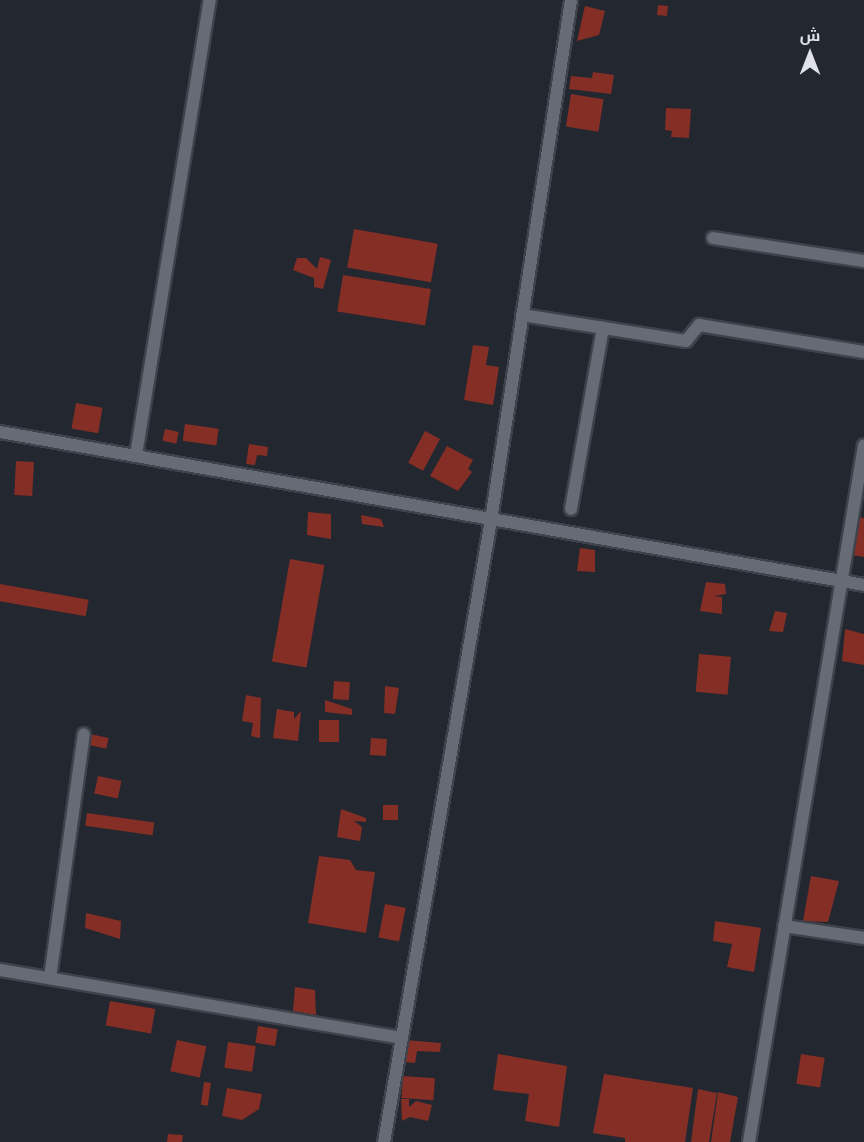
<!DOCTYPE html>
<html>
<head>
<meta charset="utf-8">
<style>
  body { margin:0 }
  #map { position:relative; width:864px; height:1142px; overflow:hidden; background:#232730; font-family:Figtree,Cairo,sans-serif }
  div>[style] { position:absolute }
  [style*='--x'] { left:calc(var(--x)*1px); top:calc(var(--y)*1px); width:calc(var(--w)*1px); rotate:calc(var(--a)*1deg) }
  .building>* { inset:0; background:#842e25; transform-origin:0 0 }
  .roads { filter:drop-shadow(2px 0 #3f424a) drop-shadow(-2px 0 #3f424a) drop-shadow(0 2px #3f424a) drop-shadow(0 -2px #3f424a) }
  .minor>* { height:12px; margin:-6px; padding:0 6px; transform-origin:6px; border-radius:6px; background:#666b75 }
  span { translate:-50% -50%; white-space:nowrap; text-align:center; line-height:1.15; -webkit-text-stroke:6px #232730; paint-order:stroke }
  .north { position:absolute; left:780px; top:24px; width:60px; height:60px; -webkit-text-stroke:4px #232730; paint-order:stroke; rotate:0deg; font-size:16px; font-weight:700; line-height:24px; text-align:center; color:#dfe2e9 }
  .north::after { content:''; display:block; margin:auto; width:21px; height:27px; background:#dfe2e9; clip-path:polygon(50% 0,100% 100%,50% 72%,0 100%) }
</style>
</head>
<body>
<div id="map">
  <div class="building">
    <div style="left:658px;top:5px;width:10px;height:10px;rotate:6deg"></div>
    <div style="clip-path:polygon(585px 6px,605px 11px,599px 35px,577px 41px)"></div>
    <div style="clip-path:polygon(593px 72px,614px 75px,611px 94px,569px 89px,571px 76px,592px 78px)"></div>
    <div style="left:571px;top:94px;width:33px;height:33px;rotate:9deg"></div>
    <div style="clip-path:polygon(666px 108px,691px 109px,689px 138px,671px 137px,672px 131px,665px 130px)"></div>
    <div style="left:354px;top:229px;width:85px;height:39px;rotate:10deg"></div>
    <div style="clip-path:polygon(320px 257px,331px 260px,323px 289px,314px 287px,314px 278px,293px 270px,297px 258px,306px 258px,317px 269px)"></div>
    <div style="left:343px;top:275px;width:89px;height:37px;rotate:9deg"></div>
    <div style="clip-path:polygon(473px 345px,489px 347px,486px 365px,499px 367px,493px 405px,464px 400px)"></div>
    <div style="left:76px;top:403px;width:27px;height:26px;rotate:10deg"></div>
    <div style="left:185px;top:424px;width:34px;height:17px;rotate:8deg"></div>
    <div style="left:165px;top:429px;width:14px;height:12px;rotate:12deg"></div>
    <div style="left:425px;top:431px;width:17px;height:36px;rotate:28deg"></div>
    <div style="clip-path:polygon(249px 444px,268px 447px,267px 456px,257px 455px,255px 465px,246px 464px)"></div>
    <div style="clip-path:polygon(447px 446px,473px 460px,468px 469px,472px 472px,458px 491px,430px 476px)"></div>
    <div style="left:16px;top:461px;width:18px;height:34px;rotate:3deg"></div>
    <div style="clip-path:polygon(308px 512px,331px 514px,331px 539px,307px 535px)"></div>
    <div style="clip-path:polygon(361px 515px,381px 519px,384px 527px,362px 524px)"></div>
    <div style="clip-path:polygon(859px 517px,864px 518px,864px 557px,851px 555px)"></div>
    <div style="clip-path:polygon(580px 548px,595px 550px,595px 572px,577px 571px)"></div>
    <div style="left:290px;top:559px;width:35px;height:104px;rotate:10deg"></div>
    <div style="clip-path:polygon(706px 582px,725px 584px,726px 594px,714px 596px,722px 597px,722px 614px,700px 611px)"></div>
    <div style="left:0;top:584px;width:90px;height:17px;rotate:10deg"></div>
    <div style="clip-path:polygon(775px 611px,787px 613px,783px 632px,769px 631px)"></div>
    <div style="clip-path:polygon(845px 629px,864px 634px,864px 665px,842px 661px)"></div>
    <div style="left:699px;top:654px;width:32px;height:38px;rotate:5deg"></div>
    <div style="left:334px;top:681px;width:16px;height:18px;rotate:4deg"></div>
    <div style="clip-path:polygon(385px 686px,399px 688px,395px 714px,384px 713px)"></div>
    <div style="clip-path:polygon(246px 695px,261px 698px,260px 738px,251px 736px,253px 723px,242px 721px)"></div>
    <div style="clip-path:polygon(325px 700px,352px 709px,352px 715px,325px 712px)"></div>
    <div style="clip-path:polygon(277px 709px,294px 712px,294px 719px,301px 711px,298px 741px,273px 738px)"></div>
    <div style="left:319px;top:720px;width:20px;height:22px"></div>
    <div style="left:90px;top:734px;width:19px;height:11px;rotate:12deg"></div>
    <div style="left:371px;top:738px;width:16px;height:17px;rotate:4deg"></div>
    <div style="left:98px;top:776px;width:24px;height:18px;rotate:12deg"></div>
    <div style="left:383px;top:805px;width:15px;height:15px"></div>
    <div style="clip-path:polygon(341px 809px,366px 818px,366px 822px,354px 821px,362px 827px,360px 841px,337px 837px)"></div>
    <div style="left:87px;top:813px;width:68px;height:13px;rotate:8deg"></div>
    <div style="clip-path:polygon(319px 856px,350px 860px,356px 870px,375px 872px,366px 933px,308px 923px)"></div>
    <div style="clip-path:polygon(811px 876px,839px 881px,828px 922px,803px 921px)"></div>
    <div style="left:385px;top:904px;width:21px;height:34px;rotate:11deg"></div>
    <div style="clip-path:polygon(86px 913px,121px 921px,120px 939px,85px 928px)"></div>
    <div style="clip-path:polygon(715px 921px,761px 928px,754px 972px,727px 967px,732px 944px,713px 941px)"></div>
    <div style="clip-path:polygon(295px 987px,315px 990px,316px 1015px,293px 1011px)"></div>
    <div style="left:110px;top:1001px;width:46px;height:25px;rotate:10deg"></div>
    <div style="left:258px;top:1026px;width:20px;height:17px;rotate:9deg"></div>
    <div style="left:177px;top:1040px;width:30px;height:32px;rotate:12deg"></div>
    <div style="clip-path:polygon(405px 1040px,441px 1043px,440px 1052px,417px 1051px,415px 1063px,403px 1062px)"></div>
    <div style="left:228px;top:1042px;width:28px;height:26px;rotate:8deg"></div>
    <div style="clip-path:polygon(498px 1054px,567px 1066px,559px 1127px,525px 1121px,529px 1094px,493px 1090px)"></div>
    <div style="left:801px;top:1054px;width:24px;height:30px;rotate:9deg"></div>
    <div style="clip-path:polygon(604px 1074px,693px 1088px,685px 1142px,625px 1142px,625px 1138px,593px 1133px)"></div>
    <div style="left:403px;top:1076px;width:32px;height:22px;rotate:4deg"></div>
    <div style="left:204px;top:1082px;width:7px;height:23px;rotate:8deg"></div>
    <div style="clip-path:polygon(227px 1088px,262px 1094px,259px 1109px,242px 1120px,222px 1116px)"></div>
    <div style="clip-path:polygon(698px 1089px,717px 1093px,709px 1142px,691px 1142px)"></div>
    <div style="clip-path:polygon(718px 1092px,738px 1097px,730px 1142px,711px 1142px)"></div>
    <div style="clip-path:polygon(401px 1099px,409px 1099px,409px 1107px,416px 1101px,432px 1105px,428px 1121px,410px 1117px,402px 1121px)"></div>
    <div style="clip-path:polygon(168px 1134px,183px 1135px,182px 1142px,167px 1142px)"></div>
  </div>
  <div class="roads">
    <div class="minor">
      <div style="--x:713;--y:238;--w:153;--a:8.7"></div>
      <div style="--x:522;--y:315;--w:166;--a:9"></div>
      <div style="--x:686;--y:341;--w:21;--a:-51"></div>
      <div style="--x:699;--y:325;--w:167;--a:9.3"></div>
      <div style="--x:0;--y:432;--w:877;--a:10.04"></div>
      <div style="--x:136;--y:455;--w:461;--a:-80.8"></div>
      <div style="--x:571;--y:509;--w:184;--a:-80"></div>
      <div style="--x:784;--y:926;--w:81;--a:8.5"></div>
      <div style="--x:0;--y:970;--w:407;--a:9.6"></div>
      <div style="--x:50;--y:978;--w:246;--a:-82.1"></div>
      <div style="--x:384;--y:1142;--w:631;--a:-80.24"></div>
      <div style="--x:491;--y:520;--w:526;--a:-81.25"></div>
      <div style="--x:749;--y:1142;--w:706;--a:-80.63"></div>
    </div>
  </div>
  <div class="north">ش</div>
</div>
</body>
</html>
